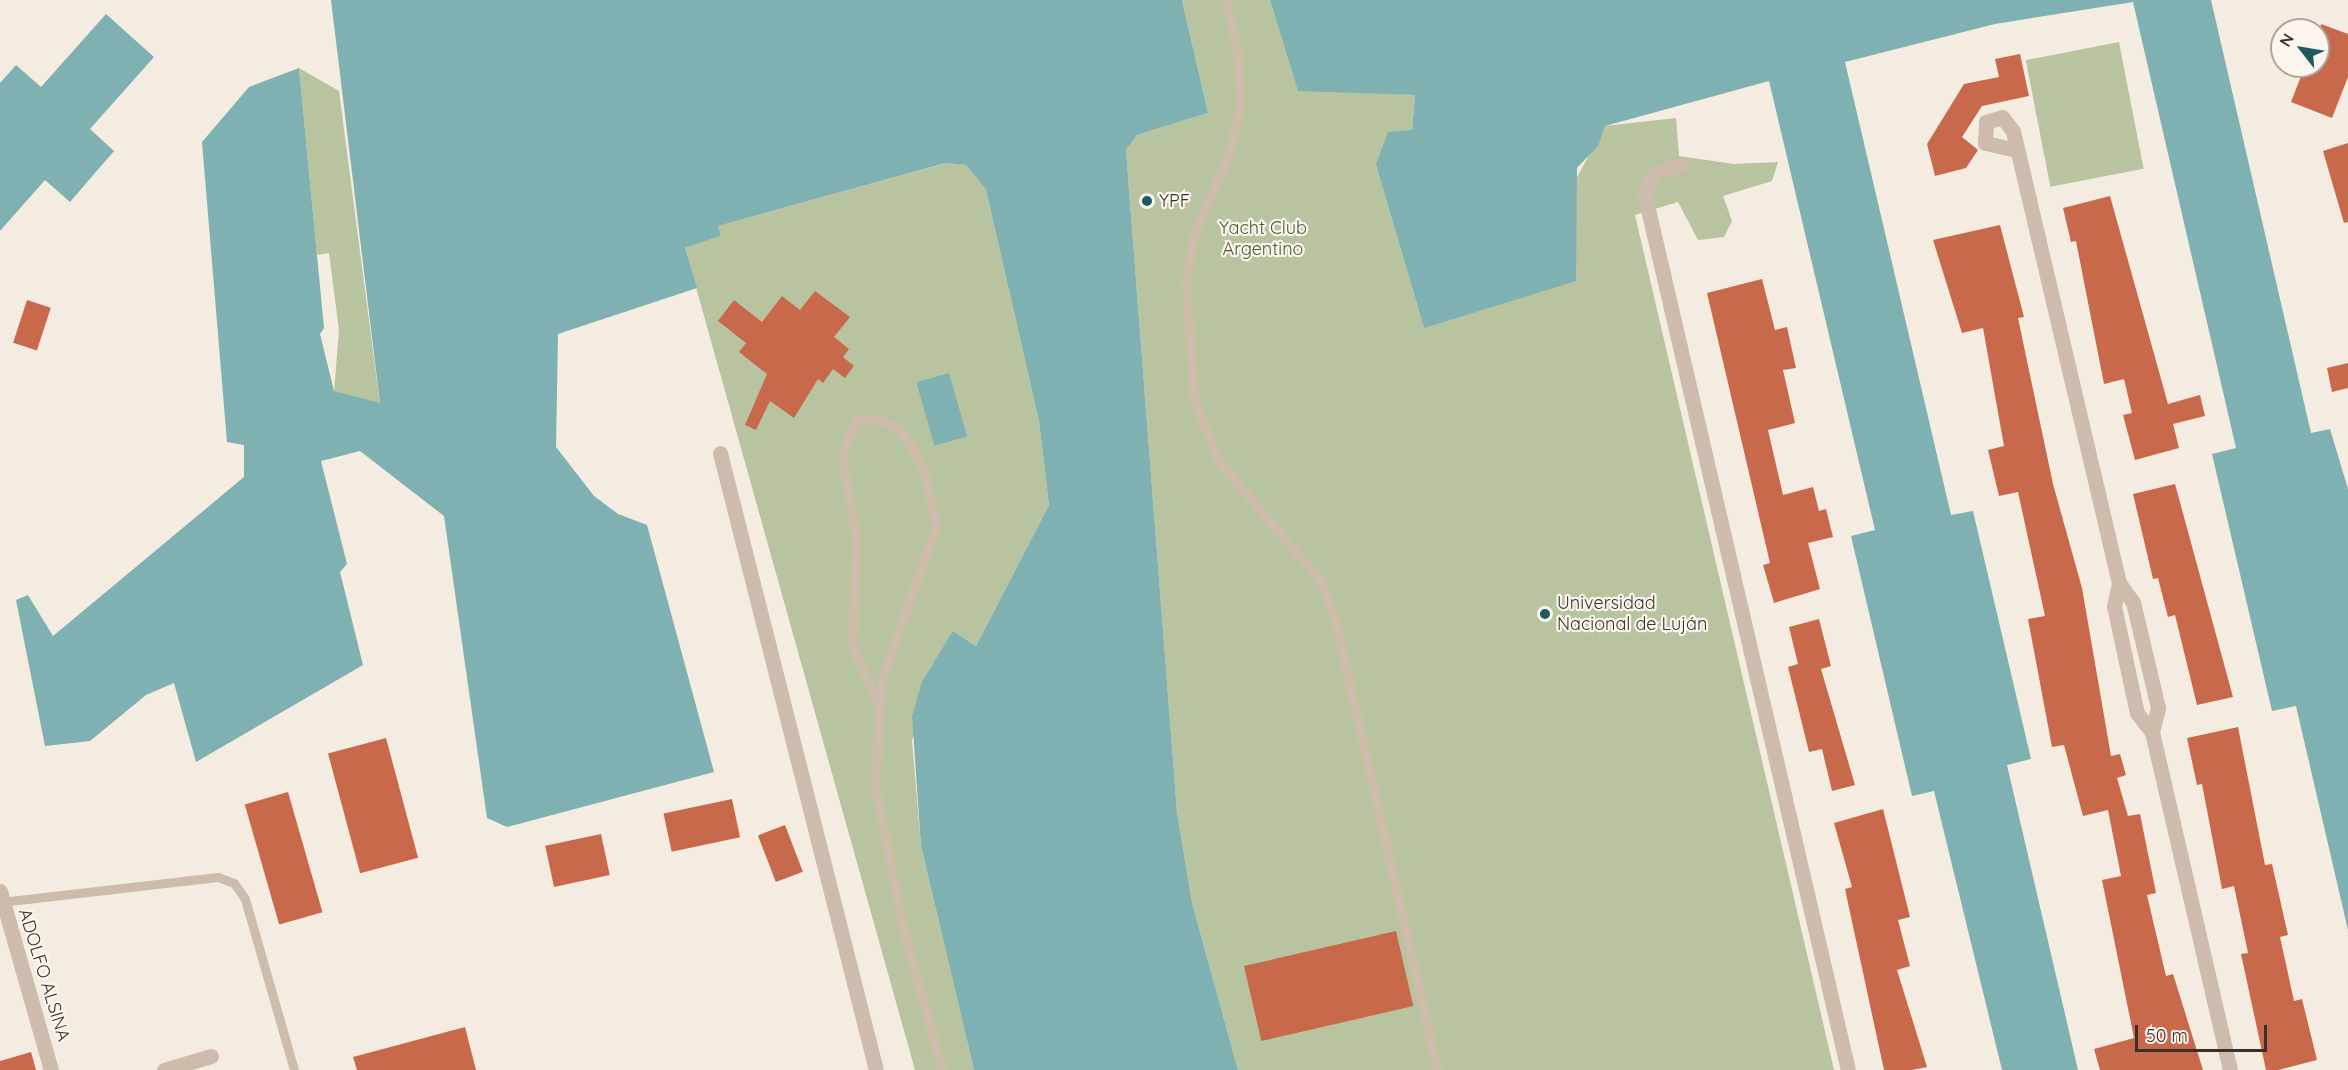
<!DOCTYPE html>
<html>
<head>
<meta charset="utf-8">
<style>
  body { margin:0 }
  #map { position:relative; width:2348px; height:1070px; overflow:hidden; background:#f4ebe1; font-family:Quicksand,sans-serif }
  div>[style] { position:absolute }
  [style*='--x'] { left:calc(var(--x)*1px); top:calc(var(--y)*1px); width:calc(var(--w)*1px); rotate:calc(var(--a)*1deg) }
  .green>* { inset:0; background:#b8c4a0; transform-origin:0 0 }
  .water>* { inset:0; background:#7fb0b2; transform-origin:0 0 }
  .building>* { inset:0; background:#c8694b; transform-origin:0 0 }
  .service>* { height:9px; margin:-4.5px; padding:0 4.5px; transform-origin:4.5px; border-radius:4.5px; background:#cdbbac }
  .minor>* { height:15px; margin:-7.5px; padding:0 7.5px; transform-origin:7.5px; border-radius:7.5px; background:#cdbbac }
  .dots>* { width:16px; height:16px; translate:-50% -50%; box-sizing:border-box; border:3px solid #fbf5ee; border-radius:50% }
  span { translate:-50% -50%; white-space:nowrap; text-align:center; line-height:1.15; -webkit-text-stroke:4.5px #fbf5ee; paint-order:stroke }
  .poi-label { font-size:18px; color:#3b302b }
  .left { translate:0 -50%; text-align:left }
  .park-label { font-size:18px; color:#4a5a2e }
  .street-label { font-size:18px; color:#3b302b }
  .north { position:absolute; left:2270px; top:18px; width:60px; height:60px; box-sizing:border-box; background:#fbf5ee; border:2px solid #aea6a0; border-radius:50%; rotate:301deg; font-size:16px; font-weight:700; line-height:24px; text-align:center; color:#3b302b }
  .north::after { content:''; display:block; margin:auto; width:21px; height:27px; background:#1f5a5e; clip-path:polygon(50% 0,100% 100%,50% 72%,0 100%) }
  .scale { position:absolute; left:2135px; top:1025px; width:132px; height:27px; box-sizing:border-box; border:3px solid #3b302b; border-top:0; padding-left:8px; font-size:18px; line-height:21px; white-space:nowrap; color:#3b302b; -webkit-text-stroke:4px #fbf5ee; paint-order:stroke }
</style>
</head>
<body>
<div id="map">
  <div class="green">
    <div style="clip-path:polygon(1182px 0,1270px 0,1298px 90px,1415px 95px,1412px 130px,1376px 165px,1424px 328px,1576px 179px,1605px 126px,1676px 118px,1679px 156px,1734px 164px,1778px 162px,1772px 181px,1723px 196px,1732px 221px,1724px 237px,1698px 240px,1678px 202px,1635px 215px,1834px 1070px,1238px 1070px,1192px 903px,1177px 812px,1126px 150px,1137px 135px,1208px 113px)"></div>
    <div style="left:2119px;top:42px;width:129px;height:95px;rotate:79deg"></div>
    <div style="clip-path:polygon(299px 68px,339px 91px,380px 404px,334px 392px,339px 330px,329px 253px,317px 255px)"></div>
    <div style="clip-path:polygon(947px 163px,966px 165px,986px 190px,1039px 421px,1049px 505px,976px 646px,953px 631px,912px 740px,921px 846px,974px 1070px,915px 1070px,685px 248px,721px 236px,717px 226px)"></div>
  </div>
  <div class="water">
    <div style="clip-path:polygon(331px 0,1182px 0,1208px 113px,1137px 135px,1126px 150px,1177px 812px,1192px 903px,1238px 1070px,974px 1070px,921px 846px,912px 716px,922px 682px,953px 631px,976px 646px,1049px 505px,1039px 421px,986px 190px,966px 165px,946px 163px,718px 226px,721px 236px,685px 248px,697px 288px,558px 334px,556px 447px,594px 496px,618px 514px,647px 525px,714px 772px,507px 827px,487px 818px,444px 516px,360px 451px,321px 461px,347px 564px,340px 572px,363px 665px,196px 762px,174px 683px,146px 695px,90px 741px,45px 746px,16px 600px,28px 595px,53px 636px,244px 477px,244px 445px,227px 442px,202px 142px,249px 87px,299px 68px,324px 328px,320px 334px,334px 391px,380px 403px)"></div>
    <div style="clip-path:polygon(1270px 0,2211px 0,2311px 433px,2330px 429px,2348px 489px,2348px 930px,2296px 706px,2272px 711px,2212px 454px,2236px 448px,2133px 2px,1995px 24px,1845px 62px,1951px 515px,1973px 511px,2031px 759px,2007px 765px,2078px 1070px,2002px 1070px,1934px 791px,1912px 796px,1851px 536px,1875px 530px,1769px 81px,1605px 126px,1598px 146px,1577px 168px,1576px 281px,1424px 328px,1376px 165px,1388px 132px,1412px 130px,1415px 95px,1298px 91px)"></div>
    <div style="clip-path:polygon(106px 14px,154px 57px,90px 129px,114px 151px,70px 202px,45px 180px,0 231px,0 83px,16px 65px,41px 87px)"></div>
    <div style="left:949px;top:373px;width:66px;height:34px;rotate:74deg"></div>
  </div>
  <div class="building">
    <div style="clip-path:polygon(2321px 24px,2348px 34px,2348px 77px,2332px 118px,2291px 102px,2305px 66px,2318px 66px)"></div>
    <div style="clip-path:polygon(2020px 54px,2029px 96px,1982px 106px,1962px 137px,1978px 150px,1966px 168px,1935px 176px,1927px 144px,1964px 84px,1999px 77px,1995px 59px)"></div>
    <div style="clip-path:polygon(2348px 143px,2348px 222px,2344px 223px,2323px 151px)"></div>
    <div style="clip-path:polygon(2110px 196px,2168px 404px,2200px 395px,2205px 416px,2173px 424px,2179px 448px,2135px 460px,2123px 415px,2132px 413px,2124px 379px,2104px 384px,2076px 241px,2071px 242px,2063px 208px)"></div>
    <div style="clip-path:polygon(2000px 225px,2024px 317px,2018px 318px,2053px 484px,2082px 588px,2111px 756px,2120px 754px,2126px 775px,2117px 778px,2128px 816px,2140px 814px,2156px 893px,2147px 895px,2166px 976px,2173px 974px,2203px 1070px,2100px 1070px,2094px 1049px,2134px 1038px,2102px 880px,2121px 876px,2108px 810px,2083px 816px,2064px 745px,2052px 747px,2028px 619px,2045px 616px,2018px 492px,1999px 496px,1988px 450px,2004px 446px,1983px 328px,1962px 333px,1933px 240px)"></div>
    <div style="clip-path:polygon(1762px 279px,1775px 330px,1787px 327px,1796px 368px,1783px 370px,1795px 423px,1768px 430px,1783px 495px,1813px 487px,1819px 511px,1826px 509px,1833px 537px,1808px 543px,1820px 589px,1774px 603px,1763px 565px,1770px 563px,1707px 293px)"></div>
    <div style="clip-path:polygon(815px 291px,850px 317px,834px 337px,849px 349px,843px 357px,854px 366px,845px 378px,833px 369px,823px 383px,818px 379px,794px 418px,770px 401px,756px 430px,745px 425px,767px 374px,739px 352px,746px 343px,718px 321px,734px 300px,762px 322px,782px 296px,800px 310px)"></div>
    <div style="left:27px;top:300px;width:25px;height:45px;rotate:18deg"></div>
    <div style="clip-path:polygon(2348px 363px,2348px 388px,2332px 392px,2327px 368px)"></div>
    <div style="clip-path:polygon(2175px 484px,2233px 697px,2197px 705px,2175px 615px,2168px 617px,2158px 578px,2153px 579px,2133px 494px)"></div>
    <div style="clip-path:polygon(1819px 619px,1831px 666px,1821px 669px,1855px 785px,1832px 791px,1822px 749px,1809px 752px,1788px 667px,1798px 664px,1789px 627px)"></div>
    <div style="clip-path:polygon(2238px 727px,2265px 865px,2272px 864px,2288px 935px,2280px 937px,2294px 1001px,2302px 999px,2317px 1060px,2278px 1070px,2266px 1070px,2241px 954px,2248px 953px,2234px 886px,2222px 889px,2202px 784px,2197px 785px,2187px 738px)"></div>
    <div style="left:386px;top:738px;width:124px;height:60px;rotate:75deg"></div>
    <div style="left:288px;top:792px;width:125px;height:45px;rotate:74deg"></div>
    <div style="left:732px;top:799px;width:39px;height:70px;rotate:78deg"></div>
    <div style="clip-path:polygon(1883px 809px,1910px 917px,1898px 920px,1910px 966px,1897px 970px,1927px 1067px,1912px 1070px,1884px 1070px,1845px 889px,1852px 887px,1834px 823px)"></div>
    <div style="left:785px;top:825px;width:50px;height:29px;rotate:69deg"></div>
    <div style="left:601px;top:834px;width:42px;height:57px;rotate:78deg"></div>
    <div style="left:1396px;top:931px;width:77px;height:156px;rotate:77deg"></div>
    <div style="clip-path:polygon(465px 1027px,476px 1070px,357px 1070px,353px 1057px)"></div>
    <div style="clip-path:polygon(31px 1052px,36px 1070px,0 1070px,0 1061px)"></div>
  </div>
  <div class="service">
    <div style="--x:1226;--y:0;--w:57;--a:77.9"></div>
    <div style="--x:1238;--y:56;--w:49;--a:87.7"></div>
    <div style="--x:1240;--y:105;--w:47;--a:102.3"></div>
    <div style="--x:1230;--y:151;--w:90;--a:113.4"></div>
    <div style="--x:1194;--y:234;--w:47;--a:99.9"></div>
    <div style="--x:1186;--y:280;--w:120;--a:86.2"></div>
    <div style="--x:1194;--y:400;--w:68;--a:67.6"></div>
    <div style="--x:1220;--y:463;--w:154;--a:49.5"></div>
    <div style="--x:1320;--y:580;--w:43;--a:69.4"></div>
    <div style="--x:1335;--y:620;--w:461;--a:77.2"></div>
    <div style="--x:877;--y:704;--w:65;--a:-112.6"></div>
    <div style="--x:852;--y:644;--w:105;--a:-87.8"></div>
    <div style="--x:856;--y:539;--w:84;--a:-99.6"></div>
    <div style="--x:842;--y:456;--w:38;--a:-70"></div>
    <div style="--x:855;--y:420;--w:22;--a:-3"></div>
    <div style="--x:877;--y:419;--w:23;--a:25"></div>
    <div style="--x:898;--y:429;--w:21;--a:53"></div>
    <div style="--x:911;--y:446;--w:28;--a:63"></div>
    <div style="--x:924;--y:471;--w:56;--a:77.7"></div>
    <div style="--x:936;--y:526;--w:164;--a:109.5"></div>
    <div style="--x:881;--y:681;--w:106;--a:93.2"></div>
    <div style="--x:875;--y:787;--w:145;--a:78.8"></div>
    <div style="--x:903;--y:929;--w:146;--a:74.5"></div>
    <div style="--x:1;--y:902;--w:218;--a:-6.6"></div>
    <div style="--x:218;--y:877;--w:17;--a:21"></div>
    <div style="--x:234;--y:883;--w:19;--a:55"></div>
    <div style="--x:245;--y:899;--w:178;--a:74"></div>
  </div>
  <div class="minor">
    <div style="--x:2016;--y:150;--w:32;--a:-167"></div>
    <div style="--x:1985;--y:143;--w:21;--a:-87"></div>
    <div style="--x:1986;--y:122;--w:17;--a:-17"></div>
    <div style="--x:2002;--y:117;--w:18;--a:52"></div>
    <div style="--x:2013;--y:131;--w:464;--a:76.8"></div>
    <div style="--x:2119;--y:583;--w:24;--a:54"></div>
    <div style="--x:2133;--y:602;--w:109;--a:76.7"></div>
    <div style="--x:2158;--y:708;--w:25;--a:104"></div>
    <div style="--x:1682;--y:165;--w:28;--a:165"></div>
    <div style="--x:1655;--y:172;--w:23;--a:119"></div>
    <div style="--x:1644;--y:192;--w:901;--a:76.92"></div>
    <div style="--x:720;--y:453;--w:636;--a:75.81"></div>
    <div style="--x:2119;--y:583;--w:24;--a:102"></div>
    <div style="--x:2114;--y:606;--w:109;--a:77.9"></div>
    <div style="--x:2137;--y:713;--w:24;--a:52"></div>
    <div style="--x:2152;--y:732;--w:347;--a:77"></div>
    <div style="--x:0;--y:891;--w:186;--a:74.1"></div>
    <div style="--x:164;--y:1070;--w:49;--a:-16.6"></div>
  </div>
  <div class="dots">
    <div style="left:1147px;top:201px;background:#1f5a5e"></div>
    <div style="left:1545px;top:614px;background:#1f5a5e"></div>
  </div>
  <div class="poi-label">
    <span class="left" style="left:1159px;top:201px">YPF</span>
    <span class="left" style="left:1557px;top:614px">Universidad<br>Nacional de Luján</span>
  </div>
  <div class="park-label">
    <span style="left:1263px;top:239px">Yacht Club<br>Argentino</span>
  </div>
  <div class="street-label">
    <span style="left:44px;top:975px;rotate:73deg">ADOLFO ALSINA</span>
  </div>
  <div class="north">N</div>
  <div class="scale">50 m</div>
</div>
</body>
</html>
